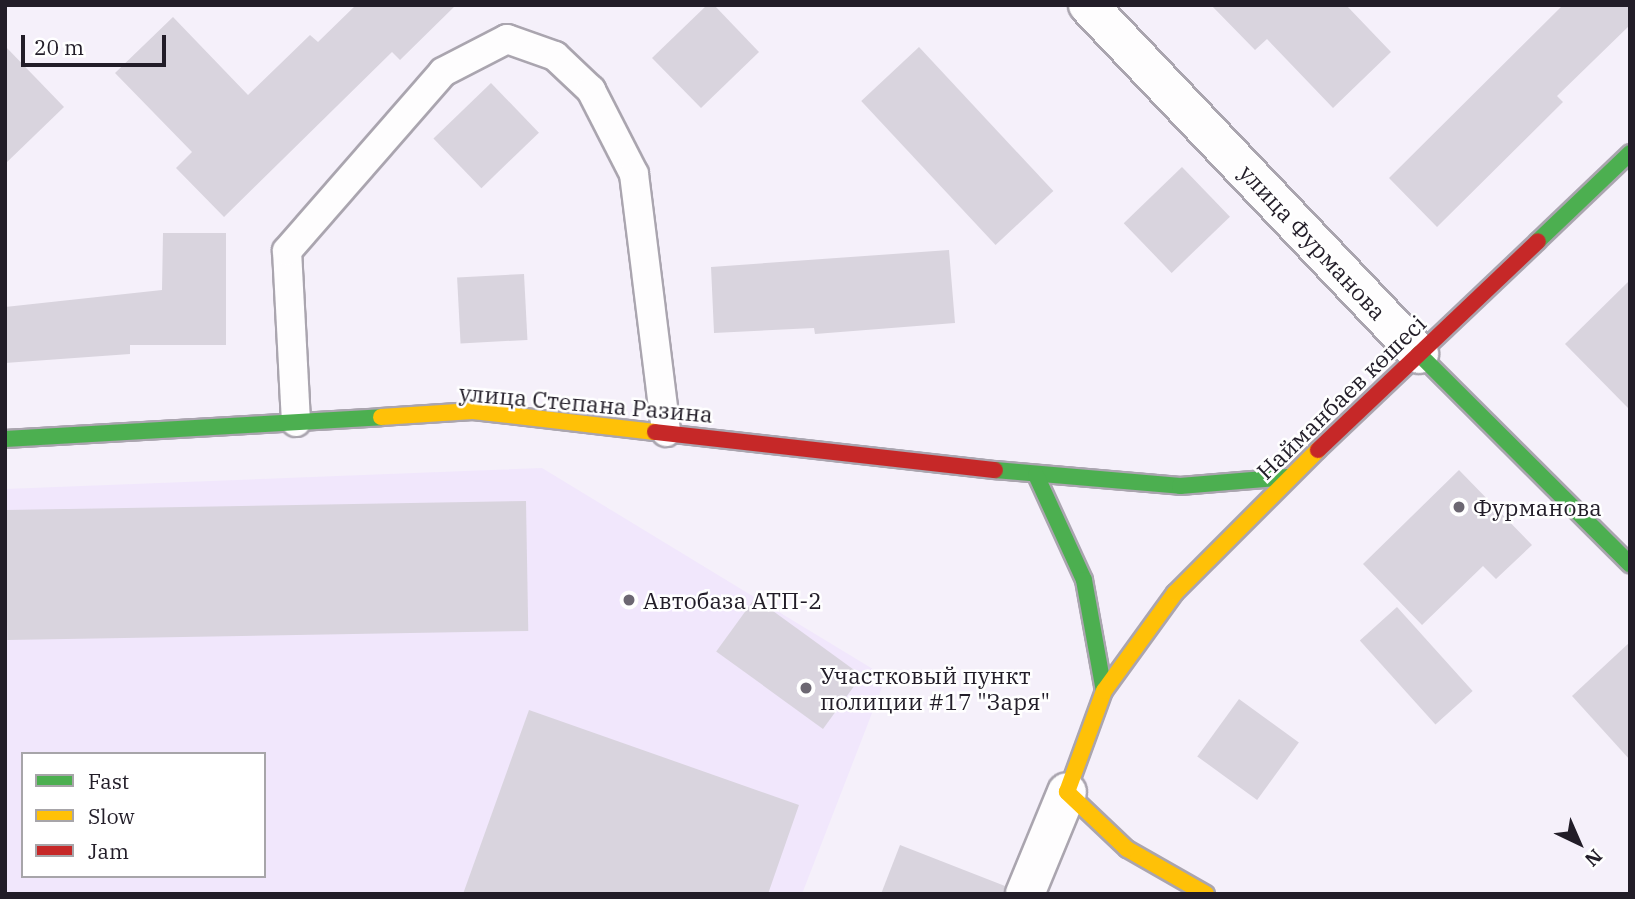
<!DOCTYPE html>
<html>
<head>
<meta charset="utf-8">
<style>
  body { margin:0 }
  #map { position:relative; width:1635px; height:899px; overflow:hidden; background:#f5f0fa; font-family:"IBM Plex Serif",serif }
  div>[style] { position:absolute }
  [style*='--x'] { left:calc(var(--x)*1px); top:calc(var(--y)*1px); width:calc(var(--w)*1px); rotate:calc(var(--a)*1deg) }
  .built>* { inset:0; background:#f1e7fc }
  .building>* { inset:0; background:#d9d4de; transform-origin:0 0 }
  .roads { filter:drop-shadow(2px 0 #aaa5af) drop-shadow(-2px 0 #aaa5af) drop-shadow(0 2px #aaa5af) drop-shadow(0 -2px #aaa5af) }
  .lane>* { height:28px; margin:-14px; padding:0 14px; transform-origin:14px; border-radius:14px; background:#fefdfe }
  .street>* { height:38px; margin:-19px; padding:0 19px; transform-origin:19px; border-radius:19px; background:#fefdfe }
  .fast>* { height:16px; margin:-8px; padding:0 8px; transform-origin:8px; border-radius:8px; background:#4caf50 }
  .slow>* { height:16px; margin:-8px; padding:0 8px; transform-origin:8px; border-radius:8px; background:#ffc107 }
  .jam>* { height:16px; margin:-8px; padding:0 8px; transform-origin:8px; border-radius:8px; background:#c62828 }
  .dots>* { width:19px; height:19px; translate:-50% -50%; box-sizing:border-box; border:4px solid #fff; border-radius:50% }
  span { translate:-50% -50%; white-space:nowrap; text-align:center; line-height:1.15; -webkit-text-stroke:5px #fff; paint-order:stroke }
  .street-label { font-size:23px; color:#221d28 }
  .poi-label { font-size:23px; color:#221d28 }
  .left { translate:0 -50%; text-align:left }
  .frame { position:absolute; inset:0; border:7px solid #221d28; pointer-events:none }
  .legend { position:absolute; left:21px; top:752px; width:245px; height:126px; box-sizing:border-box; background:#fff; border:2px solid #a7a5a9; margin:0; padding:9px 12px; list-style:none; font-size:21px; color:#221d28 }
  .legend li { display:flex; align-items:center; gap:14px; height:35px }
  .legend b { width:35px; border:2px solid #a7a5a9 }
  .north { position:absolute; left:1544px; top:808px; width:70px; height:70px; -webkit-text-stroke:5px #fff; paint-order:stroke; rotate:136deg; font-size:19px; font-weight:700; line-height:28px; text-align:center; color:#221d28 }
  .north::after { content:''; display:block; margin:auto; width:24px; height:32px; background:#221d28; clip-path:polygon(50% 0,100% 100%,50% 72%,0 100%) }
  .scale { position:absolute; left:21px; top:35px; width:145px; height:32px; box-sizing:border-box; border:4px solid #221d28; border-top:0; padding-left:9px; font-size:21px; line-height:24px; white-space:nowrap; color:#221d28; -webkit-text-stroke:5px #fff; paint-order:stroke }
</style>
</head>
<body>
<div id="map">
  <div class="built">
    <div style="clip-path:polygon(evenodd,542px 468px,886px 677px,802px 894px,5px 894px,5px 489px,542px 468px,23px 754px,264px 754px,264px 876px,23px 876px,23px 754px)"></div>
  </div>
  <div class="building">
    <div style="clip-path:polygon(356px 5px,456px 5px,400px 60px,392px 52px,224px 217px,176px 168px,192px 152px,115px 73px,173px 17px,248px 95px,310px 35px,318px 42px)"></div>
    <div style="clip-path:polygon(707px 5px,714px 5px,759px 52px,701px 108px,652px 58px)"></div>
    <div style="clip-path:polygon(1211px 5px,1346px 5px,1391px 52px,1333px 108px,1267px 39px,1255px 50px)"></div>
    <div style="clip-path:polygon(1563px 5px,1630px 5px,1630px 25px,1557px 96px,1563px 102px,1437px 227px,1389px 178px)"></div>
    <div style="clip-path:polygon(5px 46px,64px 107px,5px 164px)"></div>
    <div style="left:919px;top:47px;width:197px;height:79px;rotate:47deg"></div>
    <div style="left:491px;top:83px;width:69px;height:80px;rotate:46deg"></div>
    <div style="left:1182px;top:167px;width:69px;height:81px;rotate:46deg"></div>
    <div style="clip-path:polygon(163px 233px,226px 233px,226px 345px,130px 345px,130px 354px,5px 363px,5px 307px,162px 290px)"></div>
    <div style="clip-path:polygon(949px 250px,955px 323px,815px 334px,814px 328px,714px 333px,711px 267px)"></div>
    <div style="left:524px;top:274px;width:66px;height:67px;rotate:87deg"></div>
    <div style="clip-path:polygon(1630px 280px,1630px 410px,1565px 344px)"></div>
    <div style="clip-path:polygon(1459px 470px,1532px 545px,1496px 579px,1483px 566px,1422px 625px,1363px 564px)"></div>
    <div style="left:526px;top:501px;width:130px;height:521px;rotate:89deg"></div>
    <div style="left:755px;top:598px;width:132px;height:66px;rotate:36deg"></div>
    <div style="left:1397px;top:607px;width:113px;height:50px;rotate:48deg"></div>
    <div style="clip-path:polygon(1630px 642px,1630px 760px,1572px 696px)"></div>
    <div style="left:1239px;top:699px;width:74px;height:71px;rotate:36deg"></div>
    <div style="clip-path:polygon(529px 710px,799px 805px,768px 894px,463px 894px)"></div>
    <div style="clip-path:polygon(900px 845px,1005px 886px,1004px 894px,881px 894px)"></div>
  </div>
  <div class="roads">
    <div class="lane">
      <div style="--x:296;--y:422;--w:171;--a:-93"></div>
      <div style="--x:287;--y:251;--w:237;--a:-48.9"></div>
      <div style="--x:443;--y:72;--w:72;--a:-27.3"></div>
      <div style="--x:507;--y:39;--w:51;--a:19.5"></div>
      <div style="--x:555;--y:56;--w:50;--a:43.4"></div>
      <div style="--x:591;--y:90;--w:94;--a:62.9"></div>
      <div style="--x:634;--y:174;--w:260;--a:82.9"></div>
    </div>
    <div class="street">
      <div style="--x:1088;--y:5;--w:481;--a:46.5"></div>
      <div style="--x:1025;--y:894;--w:110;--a:-67.6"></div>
    </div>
    <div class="fast">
      <div style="--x:1538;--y:241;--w:127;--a:-43.7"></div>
      <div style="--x:1419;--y:354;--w:298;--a:44.9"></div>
      <div style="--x:5;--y:439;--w:377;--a:-3.3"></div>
      <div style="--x:995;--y:470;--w:186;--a:4.9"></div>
      <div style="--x:1180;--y:486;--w:109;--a:-4.7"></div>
      <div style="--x:1036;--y:475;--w:115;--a:65.4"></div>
      <div style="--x:1084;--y:580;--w:113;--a:79.8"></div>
    </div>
    <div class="slow">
      <div style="--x:381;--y:417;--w:92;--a:-3.7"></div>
      <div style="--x:473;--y:411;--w:183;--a:6.6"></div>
      <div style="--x:1206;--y:894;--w:91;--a:-150.3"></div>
      <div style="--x:1127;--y:849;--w:83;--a:-136.5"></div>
      <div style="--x:1067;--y:792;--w:108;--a:-69.9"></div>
      <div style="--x:1104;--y:691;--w:121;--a:-54.1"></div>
      <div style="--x:1175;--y:593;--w:202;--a:-45"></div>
    </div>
    <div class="jam">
      <div style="--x:655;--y:432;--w:342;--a:6.4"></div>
      <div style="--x:1318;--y:450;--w:303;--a:-43.5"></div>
    </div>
  </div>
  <div class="dots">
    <div style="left:1459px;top:507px;background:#6c6772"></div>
    <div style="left:629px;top:600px;background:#6c6772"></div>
    <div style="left:806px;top:688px;background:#6c6772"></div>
  </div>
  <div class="street-label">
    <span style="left:1313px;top:242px;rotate:47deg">улица Фурманова</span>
    <span style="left:1341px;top:397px;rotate:-44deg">Найманбаев көшесі</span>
    <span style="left:586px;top:403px;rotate:5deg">улица Степана Разина</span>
  </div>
  <div class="poi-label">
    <span class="left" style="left:1473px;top:507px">Фурманова</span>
    <span class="left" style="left:643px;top:600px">Автобаза АТП-2</span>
    <span class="left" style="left:820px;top:688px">Участковый пункт<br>полиции #17 "Заря"</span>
  </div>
  <div class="frame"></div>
  <ul class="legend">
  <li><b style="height:9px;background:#4caf50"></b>Fast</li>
  <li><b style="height:9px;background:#ffc107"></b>Slow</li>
  <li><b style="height:9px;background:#c62828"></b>Jam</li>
  </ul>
  <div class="north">N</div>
  <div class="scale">20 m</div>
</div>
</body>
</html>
